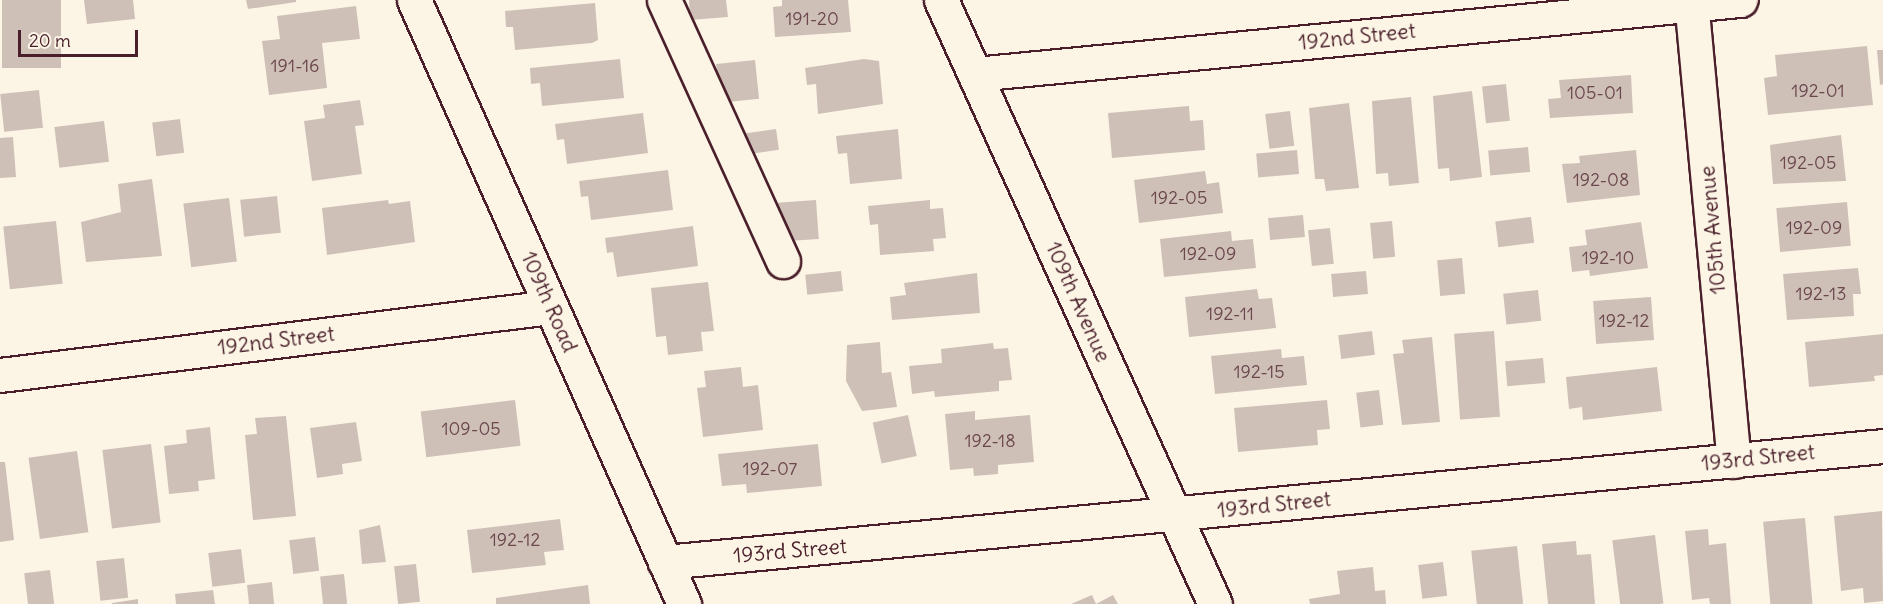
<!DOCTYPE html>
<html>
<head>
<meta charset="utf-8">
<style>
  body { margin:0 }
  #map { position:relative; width:1883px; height:604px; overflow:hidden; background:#fcf5e5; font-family:Delius,sans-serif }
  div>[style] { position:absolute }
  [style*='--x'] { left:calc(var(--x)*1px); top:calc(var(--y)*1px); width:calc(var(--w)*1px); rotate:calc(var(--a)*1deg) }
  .building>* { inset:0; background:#cfc0b7; transform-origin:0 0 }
  .roads { filter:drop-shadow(2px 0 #4a1f2b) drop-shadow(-2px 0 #4a1f2b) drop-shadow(0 2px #4a1f2b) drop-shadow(0 -2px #4a1f2b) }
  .minor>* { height:33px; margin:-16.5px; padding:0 16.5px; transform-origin:16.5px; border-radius:16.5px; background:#fcf5e5 }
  span { translate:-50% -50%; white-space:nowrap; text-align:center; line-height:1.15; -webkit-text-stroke:5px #fcf5e5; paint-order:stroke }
  .number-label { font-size:18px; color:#6b474e }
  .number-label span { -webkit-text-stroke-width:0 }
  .street-label { font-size:21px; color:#4a1f2b }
  .scale { position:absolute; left:18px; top:30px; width:120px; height:27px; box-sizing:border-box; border:3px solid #4a1f2b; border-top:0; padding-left:8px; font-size:18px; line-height:21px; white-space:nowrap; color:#4a1f2b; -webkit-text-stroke:4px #fcf5e5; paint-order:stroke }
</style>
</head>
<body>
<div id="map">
  <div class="building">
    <div style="left:2px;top:0;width:59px;height:68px"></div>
    <div style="clip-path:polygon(84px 0,133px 0,135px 19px,87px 24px)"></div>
    <div style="clip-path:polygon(246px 0,296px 0,296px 2px,248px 9px)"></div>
    <div style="clip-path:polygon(689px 0,726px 0,728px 17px,690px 20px)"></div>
    <div style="clip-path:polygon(782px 0,848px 0,851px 32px,775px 37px,773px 7px,782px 6px)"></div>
    <div style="clip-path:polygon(595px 3px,598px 40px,592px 43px,515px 50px,513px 27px,506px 27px,505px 11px)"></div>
    <div style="clip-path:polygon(356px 6px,360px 39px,322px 43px,327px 88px,269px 95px,262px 41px,280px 39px,277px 16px)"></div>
    <div style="clip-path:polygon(1867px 46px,1873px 105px,1768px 115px,1764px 78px,1777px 76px,1775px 55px)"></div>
    <div style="clip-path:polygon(1877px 50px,1883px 50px,1883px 84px,1880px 85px)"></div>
    <div style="clip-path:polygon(620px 59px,624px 98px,542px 106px,540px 83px,531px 84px,530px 68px)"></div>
    <div style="clip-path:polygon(864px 59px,879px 61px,883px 104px,818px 114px,816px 84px,807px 85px,805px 68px)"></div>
    <div style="left:755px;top:60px;width:39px;height:39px;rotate:84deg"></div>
    <div style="clip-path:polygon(1631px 75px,1633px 113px,1550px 118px,1548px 99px,1561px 98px,1559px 80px)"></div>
    <div style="left:1506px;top:84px;width:37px;height:24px;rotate:84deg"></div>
    <div style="left:39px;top:90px;width:38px;height:39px;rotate:84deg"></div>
    <div style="clip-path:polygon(1472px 91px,1482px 177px,1450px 181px,1449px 168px,1438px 169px,1433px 96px)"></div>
    <div style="clip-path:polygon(1411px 97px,1419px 183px,1389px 186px,1388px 173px,1376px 174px,1372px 101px)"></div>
    <div style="clip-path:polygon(360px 100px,364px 125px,355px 126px,362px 174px,312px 181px,304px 121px,325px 118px,323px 105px)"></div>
    <div style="clip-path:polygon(1349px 103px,1359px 188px,1326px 191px,1324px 179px,1315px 179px,1309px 108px)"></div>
    <div style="clip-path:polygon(1189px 106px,1190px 121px,1203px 120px,1205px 150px,1112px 158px,1108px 113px)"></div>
    <div style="left:1290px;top:111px;width:35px;height:25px;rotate:83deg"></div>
    <div style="clip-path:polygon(643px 113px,648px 153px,567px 164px,564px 139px,557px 140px,555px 124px)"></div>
    <div style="left:180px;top:119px;width:34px;height:28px;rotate:83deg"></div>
    <div style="left:104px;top:121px;width:41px;height:50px;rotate:83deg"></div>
    <div style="left:776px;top:129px;width:21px;height:34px;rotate:82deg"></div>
    <div style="clip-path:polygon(898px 129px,902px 179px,850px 184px,847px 153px,838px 154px,836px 136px)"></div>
    <div style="clip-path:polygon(1841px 135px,1846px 181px,1773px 184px,1770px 145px)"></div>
    <div style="clip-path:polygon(13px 137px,16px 177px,0 178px,0 138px)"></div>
    <div style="left:1528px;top:147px;width:25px;height:40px;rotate:85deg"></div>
    <div style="left:1297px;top:150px;width:24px;height:41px;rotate:85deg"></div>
    <div style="clip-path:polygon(1636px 150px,1640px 195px,1567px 203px,1562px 164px,1580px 163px,1579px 156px)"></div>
    <div style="clip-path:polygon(668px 170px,673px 210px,591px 220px,588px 196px,581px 197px,579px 181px)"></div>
    <div style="clip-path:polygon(1205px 171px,1207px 184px,1219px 182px,1223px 213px,1139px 223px,1134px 180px)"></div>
    <div style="clip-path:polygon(152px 179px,162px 256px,86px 262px,81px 222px,121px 212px,118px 184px)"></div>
    <div style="left:277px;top:196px;width:37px;height:37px;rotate:84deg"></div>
    <div style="left:229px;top:198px;width:64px;height:46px;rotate:83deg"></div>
    <div style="clip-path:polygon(388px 200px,389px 204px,410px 201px,415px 242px,327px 255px,322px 208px)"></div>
    <div style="left:816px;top:200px;width:39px;height:38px;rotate:86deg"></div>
    <div style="clip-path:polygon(930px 200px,930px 209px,943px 208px,946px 238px,933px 239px,934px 251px,880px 255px,878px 224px,870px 225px,868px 206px)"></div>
    <div style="left:1847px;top:202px;width:44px;height:71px;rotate:85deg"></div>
    <div style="left:1303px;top:215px;width:22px;height:35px;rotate:85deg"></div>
    <div style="left:1531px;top:217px;width:26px;height:36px;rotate:83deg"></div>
    <div style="left:56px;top:221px;width:63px;height:53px;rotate:84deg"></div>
    <div style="left:1392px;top:221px;width:36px;height:22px;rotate:85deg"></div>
    <div style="clip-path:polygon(1641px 222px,1648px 268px,1590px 276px,1589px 270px,1572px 272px,1569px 247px,1587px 245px,1585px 230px)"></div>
    <div style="clip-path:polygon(693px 226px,698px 266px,617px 277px,613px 252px,607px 253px,605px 238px)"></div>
    <div style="left:1330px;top:228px;width:36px;height:22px;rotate:84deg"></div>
    <div style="clip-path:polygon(1231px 231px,1232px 241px,1253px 239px,1256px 268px,1164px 277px,1160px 239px)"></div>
    <div style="left:1462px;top:258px;width:36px;height:25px;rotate:85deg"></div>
    <div style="clip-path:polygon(1858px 268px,1861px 294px,1853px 294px,1854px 316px,1787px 320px,1783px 274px)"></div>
    <div style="left:841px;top:271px;width:20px;height:36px;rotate:84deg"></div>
    <div style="left:1366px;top:271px;width:23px;height:35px;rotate:85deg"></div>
    <div style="clip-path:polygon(977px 273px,980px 313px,892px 320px,890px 297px,906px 295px,904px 283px)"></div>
    <div style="clip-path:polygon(708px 282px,714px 331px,701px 332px,703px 351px,668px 355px,666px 336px,656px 337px,651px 288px)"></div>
    <div style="clip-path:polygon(1257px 289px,1259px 299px,1272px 298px,1276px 328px,1189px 337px,1185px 297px)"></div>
    <div style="left:1538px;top:290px;width:31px;height:35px;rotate:84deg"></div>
    <div style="left:1651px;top:297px;width:43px;height:58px;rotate:86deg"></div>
    <div style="left:1372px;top:331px;width:24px;height:34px;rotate:83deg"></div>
    <div style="left:1494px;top:331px;width:86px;height:40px;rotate:86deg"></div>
    <div style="clip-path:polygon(1883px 334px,1883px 375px,1874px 376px,1875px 381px,1809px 387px,1805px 342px)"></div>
    <div style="clip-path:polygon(1432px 337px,1440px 422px,1402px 425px,1393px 354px,1404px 353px,1402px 340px)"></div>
    <div style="clip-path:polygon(880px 342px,882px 373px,891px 372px,897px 407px,862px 411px,846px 381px,847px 345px)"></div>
    <div style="clip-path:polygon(993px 343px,994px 349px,1008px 348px,1012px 380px,999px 381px,999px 391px,935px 397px,934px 391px,912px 394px,909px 366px,942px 363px,941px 349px)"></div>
    <div style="clip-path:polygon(1281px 349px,1282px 358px,1304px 356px,1307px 385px,1215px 394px,1211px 356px)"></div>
    <div style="left:1543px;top:358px;width:25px;height:38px;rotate:85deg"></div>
    <div style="clip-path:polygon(741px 367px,743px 387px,758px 385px,763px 430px,703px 437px,697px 388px,706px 387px,704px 371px)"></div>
    <div style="clip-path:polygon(1657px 367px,1662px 411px,1583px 420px,1582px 407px,1569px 409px,1566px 377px)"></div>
    <div style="left:1379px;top:390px;width:35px;height:23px;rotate:83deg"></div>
    <div style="left:515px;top:400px;width:46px;height:95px;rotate:83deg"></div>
    <div style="clip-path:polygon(1327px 400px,1330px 429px,1317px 430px,1318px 445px,1238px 452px,1234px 408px)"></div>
    <div style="clip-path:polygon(975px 411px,975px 420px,1030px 415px,1034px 462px,998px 465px,998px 474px,974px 476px,973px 468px,950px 470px,945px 414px)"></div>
    <div style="left:908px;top:415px;width:42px;height:36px;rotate:78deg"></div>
    <div style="clip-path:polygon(286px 416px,296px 516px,253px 520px,245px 435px,257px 434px,255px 418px)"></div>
    <div style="clip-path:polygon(356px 422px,362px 461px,342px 464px,343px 474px,317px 478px,310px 428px)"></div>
    <div style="clip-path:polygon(210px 427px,215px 479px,198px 481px,199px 491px,169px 494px,164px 446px,187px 443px,186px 430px)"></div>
    <div style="left:151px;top:444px;width:79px;height:49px;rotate:83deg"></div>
    <div style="clip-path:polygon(818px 444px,822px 486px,747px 493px,746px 484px,722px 486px,718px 454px)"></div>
    <div style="left:77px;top:451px;width:82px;height:49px;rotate:82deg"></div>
    <div style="clip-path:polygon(0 462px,5px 462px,14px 540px,0 542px)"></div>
    <div style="clip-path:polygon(1882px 511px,1883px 601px,1864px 603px,1863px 588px,1841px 591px,1834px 516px)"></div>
    <div style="left:1805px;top:518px;width:86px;height:42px;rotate:85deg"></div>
    <div style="clip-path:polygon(560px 519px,564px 550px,544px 552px,546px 565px,472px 573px,467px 530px)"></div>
    <div style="clip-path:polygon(380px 525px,386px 562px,362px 564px,359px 530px)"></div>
    <div style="clip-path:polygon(1708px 529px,1709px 545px,1726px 543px,1731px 604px,1710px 604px,1709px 598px,1692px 600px,1685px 531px)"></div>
    <div style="left:1655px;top:535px;width:69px;height:43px;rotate:83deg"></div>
    <div style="left:315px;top:537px;width:34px;height:26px;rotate:83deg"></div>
    <div style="clip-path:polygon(1576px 541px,1577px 555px,1591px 554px,1595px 604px,1548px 604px,1542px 544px)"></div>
    <div style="left:1517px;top:546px;width:58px;height:46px;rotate:84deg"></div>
    <div style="left:241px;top:549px;width:34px;height:33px;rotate:83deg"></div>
    <div style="left:124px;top:558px;width:40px;height:28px;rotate:84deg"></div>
    <div style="left:1443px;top:562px;width:34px;height:25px;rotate:83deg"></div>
    <div style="left:416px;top:564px;width:38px;height:22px;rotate:84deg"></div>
    <div style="clip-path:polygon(1373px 567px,1375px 591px,1385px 590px,1386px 604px,1310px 604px,1309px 599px,1340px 594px,1337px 571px)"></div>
    <div style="left:50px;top:570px;width:34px;height:26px;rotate:83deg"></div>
    <div style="left:344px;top:574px;width:30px;height:24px;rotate:84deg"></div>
    <div style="clip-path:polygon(272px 582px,274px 604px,249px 604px,247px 585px)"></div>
    <div style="clip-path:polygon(588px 585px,590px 604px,496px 604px,496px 598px)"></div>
    <div style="clip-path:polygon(213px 590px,215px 604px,176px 604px,175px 594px)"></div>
    <div style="clip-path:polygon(1092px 595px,1096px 604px,1113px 595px,1118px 604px,1071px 604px)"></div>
    <div style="clip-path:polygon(138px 599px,138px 604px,112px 604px,112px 603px)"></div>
  </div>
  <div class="roads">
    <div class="minor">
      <div style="--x:414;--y:0;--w:662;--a:65.91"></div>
      <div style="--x:664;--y:0;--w:287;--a:65.5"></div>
      <div style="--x:941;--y:0;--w:663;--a:65.6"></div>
      <div style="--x:1691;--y:0;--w:463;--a:84.7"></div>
      <div style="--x:975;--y:74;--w:769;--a:-5.53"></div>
      <div style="--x:0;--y:375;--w:555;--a:-7.04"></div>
      <div style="--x:665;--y:562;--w:1224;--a:-5.44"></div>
    </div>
  </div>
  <div class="number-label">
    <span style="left:812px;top:19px">191-20</span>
    <span style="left:295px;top:66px">191-16</span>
    <span style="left:1818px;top:91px">192-01</span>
    <span style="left:1595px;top:93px">105-01</span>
    <span style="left:1808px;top:163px">192-05</span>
    <span style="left:1601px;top:180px">192-08</span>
    <span style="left:1179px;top:198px">192-05</span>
    <span style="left:1814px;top:228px">192-09</span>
    <span style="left:1208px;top:254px">192-09</span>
    <span style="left:1608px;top:258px">192-10</span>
    <span style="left:1821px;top:294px">192-13</span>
    <span style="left:1230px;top:314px">192-11</span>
    <span style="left:1624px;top:321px">192-12</span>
    <span style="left:1259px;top:372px">192-15</span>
    <span style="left:471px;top:429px">109-05</span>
    <span style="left:990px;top:441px">192-18</span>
    <span style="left:770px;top:469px">192-07</span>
    <span style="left:515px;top:540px">192-12</span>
  </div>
  <div class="street-label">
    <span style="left:1357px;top:37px;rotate:-6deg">192nd Street</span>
    <span style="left:1713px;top:230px;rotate:-95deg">105th Avenue</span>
    <span style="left:549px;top:302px;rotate:66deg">109th Road</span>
    <span style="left:1078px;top:302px;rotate:66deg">109th Avenue</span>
    <span style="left:276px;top:341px;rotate:-7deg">192nd Street</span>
    <span style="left:1758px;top:458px;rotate:-6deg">193rd Street</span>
    <span style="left:1274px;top:505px;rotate:-6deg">193rd Street</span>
    <span style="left:790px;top:551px;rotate:-5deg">193rd Street</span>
  </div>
  <div class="scale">20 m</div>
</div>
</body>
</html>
